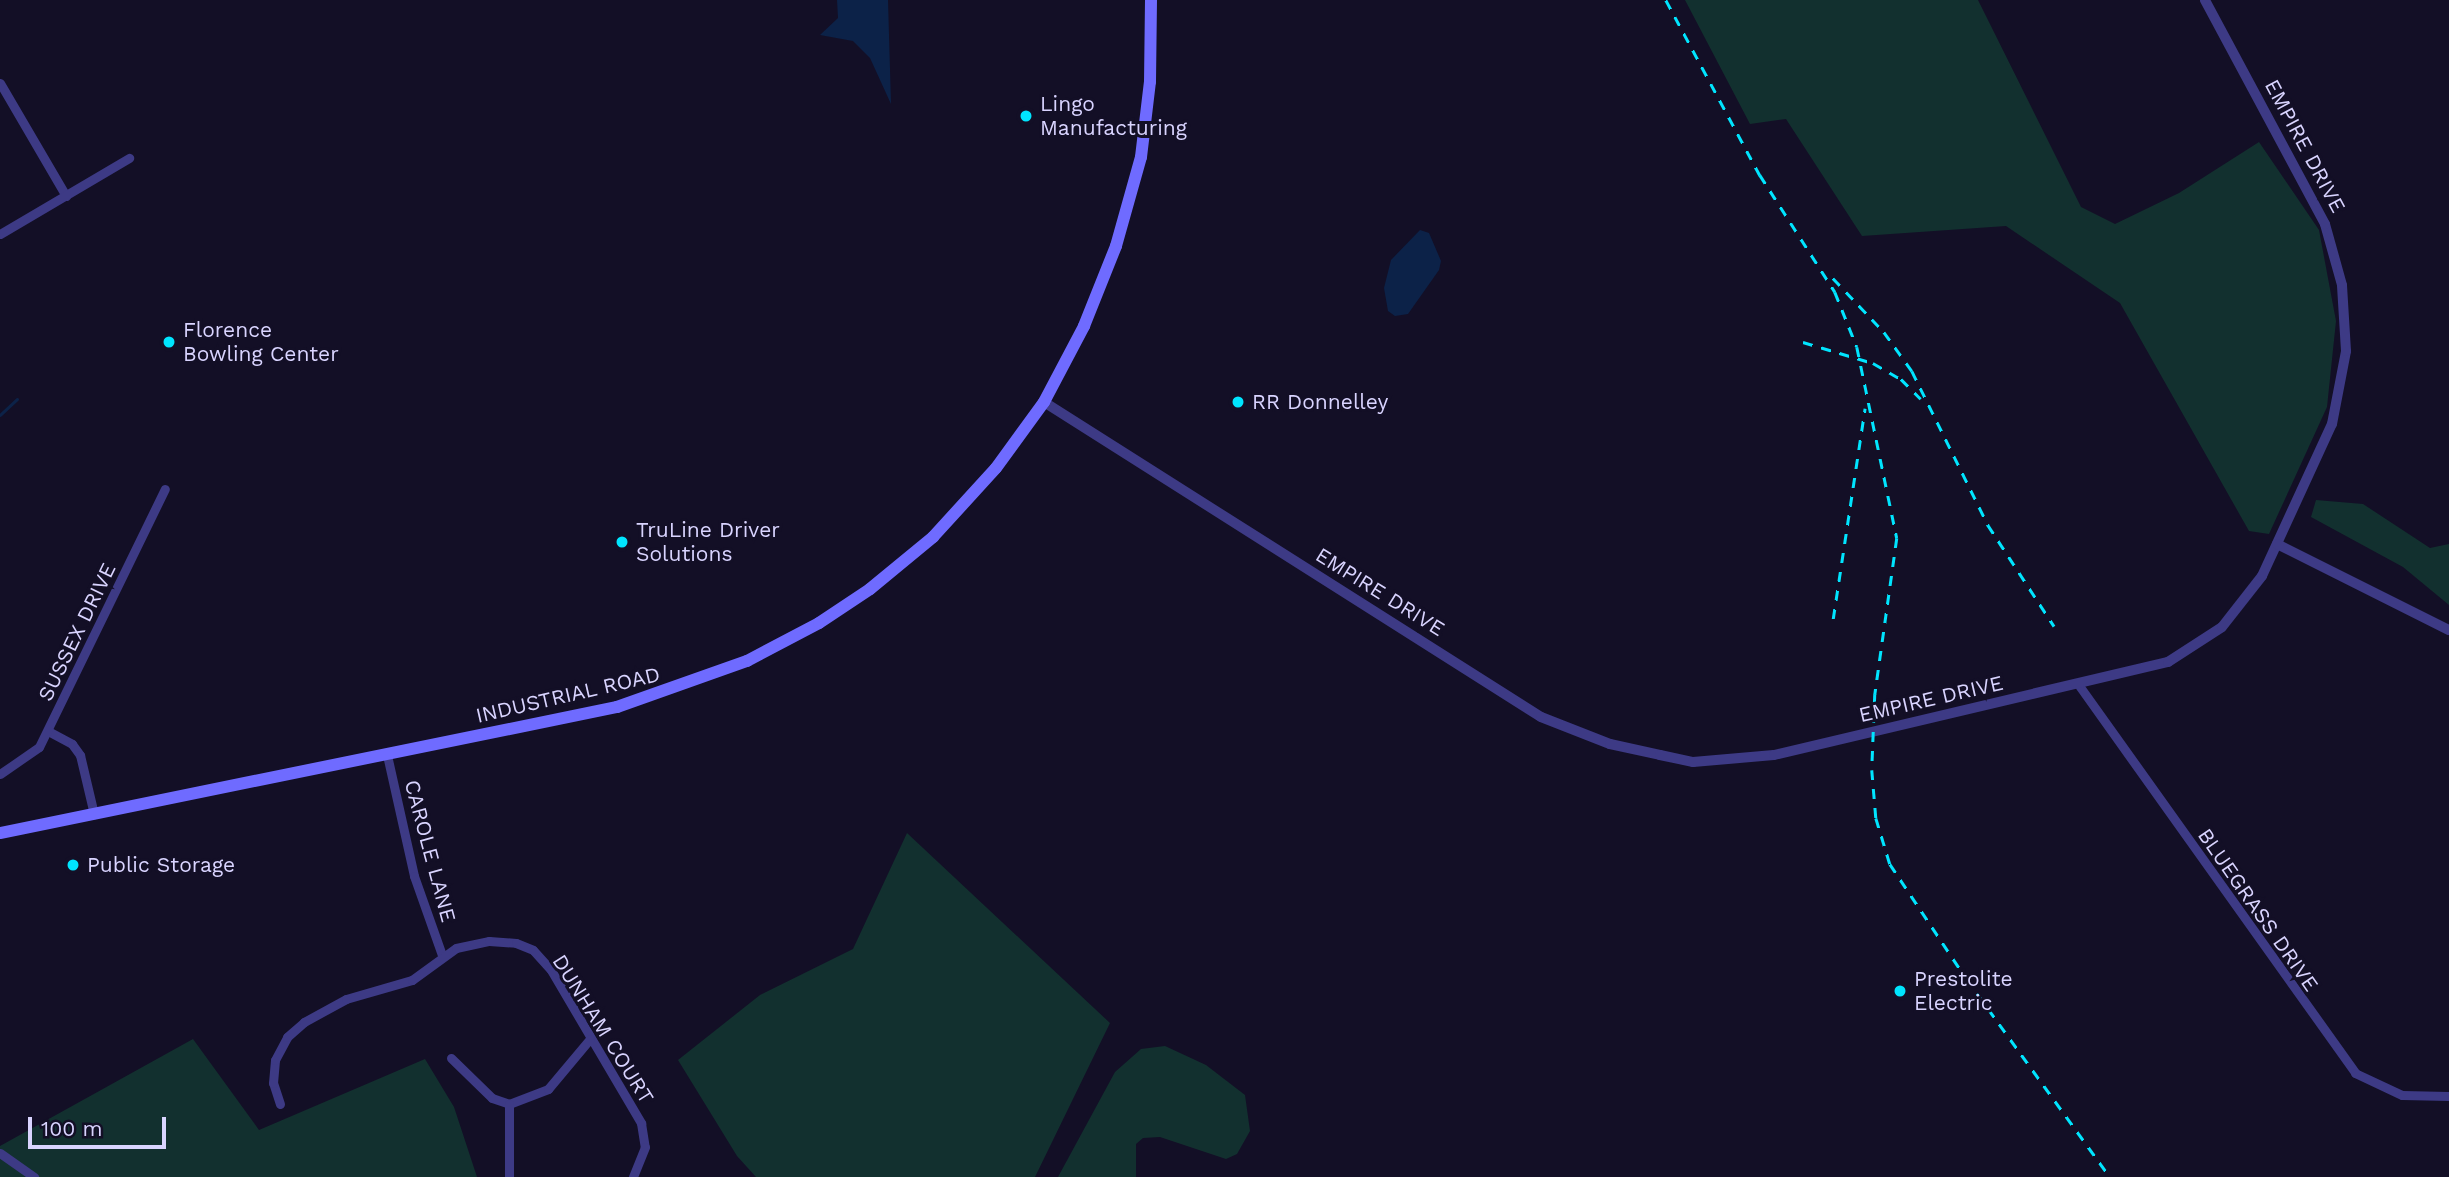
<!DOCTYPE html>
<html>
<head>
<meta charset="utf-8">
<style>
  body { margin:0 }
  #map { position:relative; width:2449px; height:1177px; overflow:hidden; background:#130f26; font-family:"Work Sans",sans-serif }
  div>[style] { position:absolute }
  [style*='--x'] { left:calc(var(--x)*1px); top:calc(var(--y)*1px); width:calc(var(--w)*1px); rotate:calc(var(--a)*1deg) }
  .green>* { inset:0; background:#12302f }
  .water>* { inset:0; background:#0c2248 }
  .stream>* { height:2.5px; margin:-1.25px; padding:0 1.25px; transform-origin:1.25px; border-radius:1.25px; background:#0c2248 }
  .minor>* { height:9px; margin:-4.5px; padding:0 4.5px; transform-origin:4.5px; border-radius:4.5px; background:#3d3a85 }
  .tertiary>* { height:10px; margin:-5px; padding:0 5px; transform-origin:5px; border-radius:5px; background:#3d3a85 }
  .secondary>* { height:12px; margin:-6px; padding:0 6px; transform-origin:6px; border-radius:6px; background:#6f6bff }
  .rail>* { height:2.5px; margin-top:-1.25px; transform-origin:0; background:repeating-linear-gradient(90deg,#00e5ff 0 10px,transparent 0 19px) }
  .dots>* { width:19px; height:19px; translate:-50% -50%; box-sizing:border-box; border:4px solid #130f26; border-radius:50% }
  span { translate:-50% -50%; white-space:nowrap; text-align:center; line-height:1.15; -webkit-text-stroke:6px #130f26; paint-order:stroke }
  .poi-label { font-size:21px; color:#d9d4ff }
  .left { translate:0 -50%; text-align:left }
  .street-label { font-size:21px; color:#d9d4ff }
  .scale { position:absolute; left:28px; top:1117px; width:138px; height:32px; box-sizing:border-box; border:4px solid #d9d4ff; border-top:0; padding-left:9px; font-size:21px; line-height:24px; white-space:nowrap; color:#d9d4ff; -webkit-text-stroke:5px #130f26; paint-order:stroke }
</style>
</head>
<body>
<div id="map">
  <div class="green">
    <div style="clip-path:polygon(1685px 0,1978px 0,2081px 207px,2115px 224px,2179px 193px,2259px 142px,2319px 230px,2336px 321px,2327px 407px,2269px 534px,2249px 531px,2120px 303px,2006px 226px,1862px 236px,1786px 119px,1750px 124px)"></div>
    <div style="clip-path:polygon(2316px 500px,2363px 504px,2430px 548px,2449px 544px,2449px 605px,2403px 567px,2311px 517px)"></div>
    <div style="clip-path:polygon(907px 833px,1110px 1023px,1035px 1177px,756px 1177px,737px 1156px,678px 1060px,760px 995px,853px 949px)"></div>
    <div style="clip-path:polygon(193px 1039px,259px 1130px,425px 1059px,454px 1107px,477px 1177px,0 1177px,0 1146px)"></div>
    <div style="clip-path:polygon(1165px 1046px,1206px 1065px,1245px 1095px,1250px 1131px,1237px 1154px,1226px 1159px,1160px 1137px,1143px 1138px,1136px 1144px,1136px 1177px,1058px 1177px,1115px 1072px,1141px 1049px)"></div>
  </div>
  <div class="water">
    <div style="clip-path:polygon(837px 0,888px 0,891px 104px,870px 58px,853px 41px,820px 35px,838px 18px)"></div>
    <div style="clip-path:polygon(1420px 230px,1429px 233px,1441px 261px,1439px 270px,1408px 314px,1395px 316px,1388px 311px,1384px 288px,1391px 260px)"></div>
  </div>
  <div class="stream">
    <div style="--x:0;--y:415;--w:23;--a:-43"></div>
  </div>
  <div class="minor">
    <div style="--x:0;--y:83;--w:131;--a:59.7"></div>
    <div style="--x:0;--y:234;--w:150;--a:-30.5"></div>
    <div style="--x:2078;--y:684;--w:478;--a:54.5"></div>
    <div style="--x:2355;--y:1073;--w:52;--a:25.1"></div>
    <div style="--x:2402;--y:1095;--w:47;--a:1.2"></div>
    <div style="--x:48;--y:731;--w:27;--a:28"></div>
    <div style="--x:72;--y:744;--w:14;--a:54"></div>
    <div style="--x:80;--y:755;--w:61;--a:76.7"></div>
    <div style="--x:387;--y:755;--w:124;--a:77.4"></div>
    <div style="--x:414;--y:876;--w:84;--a:70.5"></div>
    <div style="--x:0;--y:774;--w:47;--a:-34.7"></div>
    <div style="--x:39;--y:747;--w:287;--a:-64"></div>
    <div style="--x:451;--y:1058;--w:57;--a:44.3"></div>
    <div style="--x:492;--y:1098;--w:18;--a:19"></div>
    <div style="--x:280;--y:1104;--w:22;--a:-108"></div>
    <div style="--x:273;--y:1083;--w:23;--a:-85"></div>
    <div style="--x:275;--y:1060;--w:26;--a:-62"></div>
    <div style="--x:287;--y:1037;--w:23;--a:-41"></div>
    <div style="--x:304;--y:1022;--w:48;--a:-28.7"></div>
    <div style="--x:346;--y:999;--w:69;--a:-16.1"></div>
    <div style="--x:412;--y:980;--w:54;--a:-36"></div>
    <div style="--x:456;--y:948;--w:34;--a:-12"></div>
    <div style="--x:489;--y:941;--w:27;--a:4"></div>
    <div style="--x:516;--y:943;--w:18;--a:22"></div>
    <div style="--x:533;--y:950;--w:27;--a:48"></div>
    <div style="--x:551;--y:970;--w:178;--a:59.5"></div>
    <div style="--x:641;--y:1123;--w:24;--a:81"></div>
    <div style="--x:645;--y:1147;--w:32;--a:112"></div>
    <div style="--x:509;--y:1104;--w:42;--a:-21"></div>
    <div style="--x:548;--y:1089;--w:65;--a:-50"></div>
    <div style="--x:509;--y:1104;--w:73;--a:90"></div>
    <div style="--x:0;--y:1153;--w:42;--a:35.2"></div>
  </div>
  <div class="tertiary">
    <div style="--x:1044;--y:402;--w:588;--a:32.37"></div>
    <div style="--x:1541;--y:717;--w:74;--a:21.4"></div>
    <div style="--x:1610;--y:744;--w:51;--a:12.4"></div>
    <div style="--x:1660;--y:755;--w:34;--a:12"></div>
    <div style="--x:1693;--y:762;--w:81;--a:-4.9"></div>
    <div style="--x:1774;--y:755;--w:405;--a:-13.3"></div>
    <div style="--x:2168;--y:662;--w:64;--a:-32.9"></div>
    <div style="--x:2222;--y:627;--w:65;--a:-51.9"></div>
    <div style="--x:2262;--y:576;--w:167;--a:-65.3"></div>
    <div style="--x:2332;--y:424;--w:74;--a:-79.1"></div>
    <div style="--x:2346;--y:351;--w:66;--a:-93.5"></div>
    <div style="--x:2342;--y:285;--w:63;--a:-105.6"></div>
    <div style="--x:2325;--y:224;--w:254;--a:-118.2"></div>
    <div style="--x:2277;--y:544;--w:192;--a:26.6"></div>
  </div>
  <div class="secondary">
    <div style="--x:0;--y:833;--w:630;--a:-11.54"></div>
    <div style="--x:617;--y:707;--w:138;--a:-19.5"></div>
    <div style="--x:747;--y:661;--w:81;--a:-27.8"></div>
    <div style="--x:819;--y:623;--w:61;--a:-33.7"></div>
    <div style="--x:870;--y:589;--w:82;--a:-39.5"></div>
    <div style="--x:933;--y:537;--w:93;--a:-47.6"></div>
    <div style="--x:996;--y:468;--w:82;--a:-54"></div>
    <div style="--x:1044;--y:402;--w:86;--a:-62.2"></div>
    <div style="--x:1084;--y:326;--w:86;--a:-68.2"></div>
    <div style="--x:1116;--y:246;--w:92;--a:-74.3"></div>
    <div style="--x:1141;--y:157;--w:76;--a:-83.2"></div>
    <div style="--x:1150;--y:82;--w:82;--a:-89.3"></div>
  </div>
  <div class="rail">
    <div style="--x:1666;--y:0;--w:199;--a:61.8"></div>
    <div style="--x:1760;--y:175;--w:139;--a:57.3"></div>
    <div style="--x:1835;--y:292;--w:59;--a:68.2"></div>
    <div style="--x:1857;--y:347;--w:195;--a:78.2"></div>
    <div style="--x:1897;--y:538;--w:158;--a:98"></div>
    <div style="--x:1875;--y:694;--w:76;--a:92.3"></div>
    <div style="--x:1872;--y:770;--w:48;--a:85.2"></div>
    <div style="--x:1876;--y:818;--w:48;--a:73.1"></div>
    <div style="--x:1890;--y:864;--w:137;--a:56.3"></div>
    <div style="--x:1966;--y:978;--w:246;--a:54.1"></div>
    <div style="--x:1833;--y:278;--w:74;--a:46.6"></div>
    <div style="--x:1884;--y:332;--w:48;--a:54.3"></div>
    <div style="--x:1912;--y:371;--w:172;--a:63.7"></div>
    <div style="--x:1988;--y:525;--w:121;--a:56.8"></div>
    <div style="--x:1803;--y:342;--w:73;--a:16.7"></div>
    <div style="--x:1873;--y:363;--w:32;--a:30"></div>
    <div style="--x:1901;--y:379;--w:28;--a:45"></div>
    <div style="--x:1833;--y:619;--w:213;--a:-81.4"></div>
  </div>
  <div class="dots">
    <div style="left:1026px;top:116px;background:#00e5ff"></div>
    <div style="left:169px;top:342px;background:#00e5ff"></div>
    <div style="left:1238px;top:402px;background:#00e5ff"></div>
    <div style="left:622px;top:542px;background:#00e5ff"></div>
    <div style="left:73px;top:865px;background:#00e5ff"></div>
    <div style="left:1900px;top:991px;background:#00e5ff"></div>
  </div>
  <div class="poi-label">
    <span class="left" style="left:1040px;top:116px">Lingo<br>Manufacturing</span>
    <span class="left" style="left:183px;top:342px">Florence<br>Bowling Center</span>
    <span class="left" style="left:1252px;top:402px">RR Donnelley</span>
    <span class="left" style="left:636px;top:542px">TruLine Driver<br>Solutions</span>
    <span class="left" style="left:87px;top:865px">Public Storage</span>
    <span class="left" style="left:1914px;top:991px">Prestolite<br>Electric</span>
  </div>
  <div class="street-label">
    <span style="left:2305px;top:146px;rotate:62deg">EMPIRE DRIVE</span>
    <span style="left:1380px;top:592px;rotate:32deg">EMPIRE DRIVE</span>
    <span style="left:77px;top:632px;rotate:-64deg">SUSSEX DRIVE</span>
    <span style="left:568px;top:695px;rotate:-13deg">INDUSTRIAL ROAD</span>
    <span style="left:1931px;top:699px;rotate:-13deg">EMPIRE DRIVE</span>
    <span style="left:430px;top:851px;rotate:75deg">CAROLE LANE</span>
    <span style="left:2258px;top:910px;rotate:55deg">BLUEGRASS DRIVE</span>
    <span style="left:603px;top:1029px;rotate:58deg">DUNHAM COURT</span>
  </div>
  <div class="scale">100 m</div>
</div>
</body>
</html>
